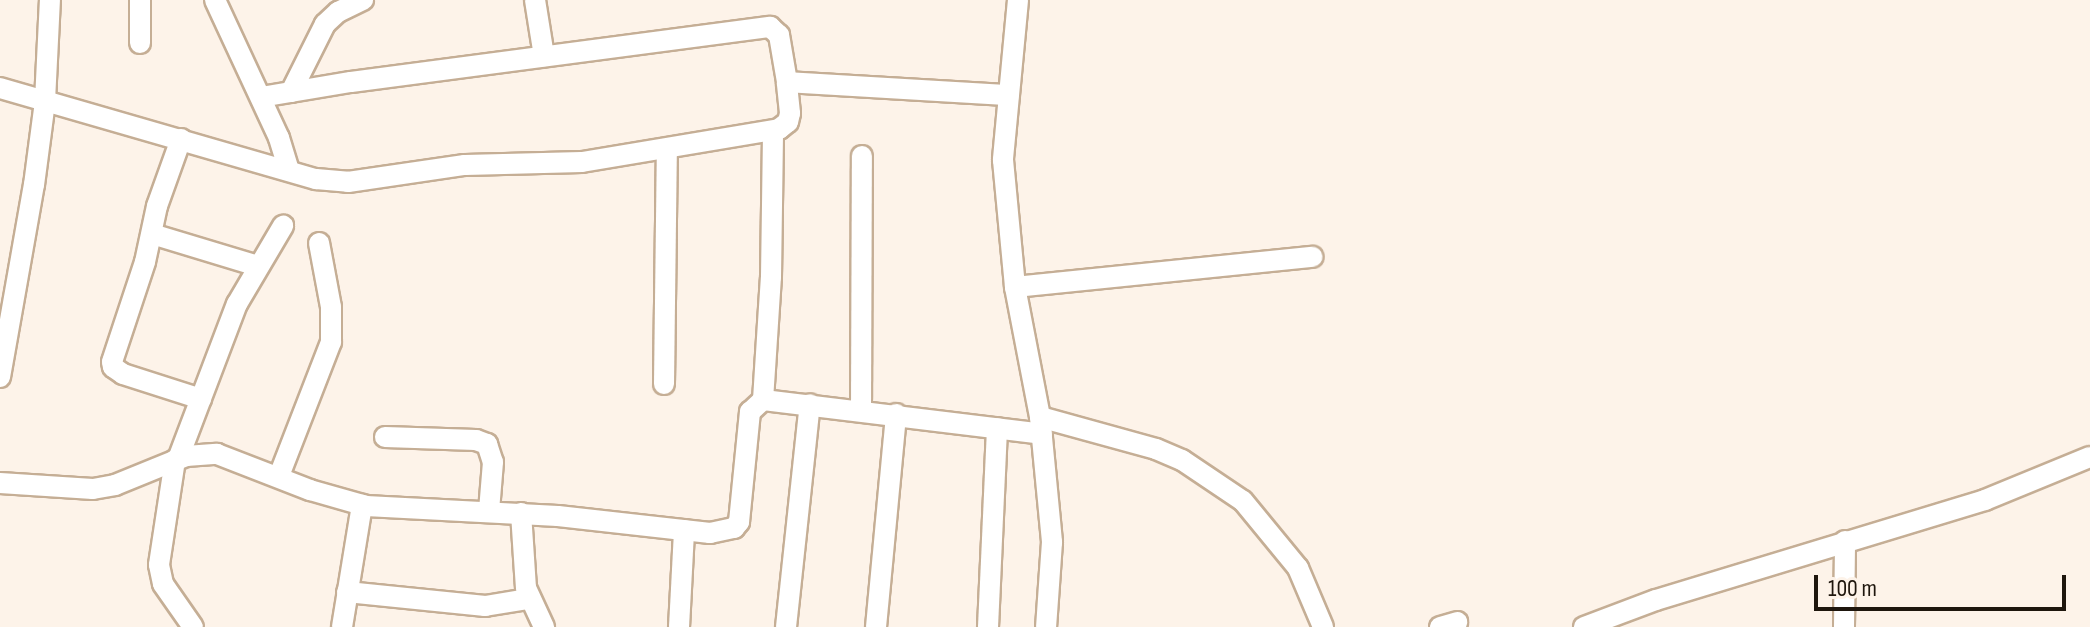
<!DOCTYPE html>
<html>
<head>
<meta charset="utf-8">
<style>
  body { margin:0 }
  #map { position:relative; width:2090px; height:627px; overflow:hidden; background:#fdf3e9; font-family:"Sofia Sans Condensed",sans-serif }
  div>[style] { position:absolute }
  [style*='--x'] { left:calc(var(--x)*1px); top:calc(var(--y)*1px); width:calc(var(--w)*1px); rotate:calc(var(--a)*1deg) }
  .roads { filter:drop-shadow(2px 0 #c5ae95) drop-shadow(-2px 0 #c5ae95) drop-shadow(0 2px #c5ae95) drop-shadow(0 -2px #c5ae95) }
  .street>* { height:20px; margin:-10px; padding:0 10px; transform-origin:10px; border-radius:10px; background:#fff }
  span { translate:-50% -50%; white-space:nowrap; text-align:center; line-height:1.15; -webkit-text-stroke:6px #fdf3e9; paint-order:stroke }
  .scale { position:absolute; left:1814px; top:575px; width:252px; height:36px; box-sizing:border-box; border:4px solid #1e160d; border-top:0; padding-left:10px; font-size:24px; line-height:28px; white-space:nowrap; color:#1e160d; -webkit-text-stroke:6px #fdf3e9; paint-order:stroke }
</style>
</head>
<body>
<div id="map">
  <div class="roads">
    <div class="street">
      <div style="--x:140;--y:0;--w:43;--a:90"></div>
      <div style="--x:215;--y:0;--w:152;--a:65.1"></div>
      <div style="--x:279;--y:138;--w:34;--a:73"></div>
      <div style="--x:535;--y:0;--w:57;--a:80.9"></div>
      <div style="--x:1018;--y:0;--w:161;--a:95.4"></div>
      <div style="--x:1003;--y:160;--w:128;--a:84.6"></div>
      <div style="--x:1015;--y:287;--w:132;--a:79.1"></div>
      <div style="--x:1040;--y:417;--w:126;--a:84.5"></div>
      <div style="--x:1052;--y:542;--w:85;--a:94"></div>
      <div style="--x:0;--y:88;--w:329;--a:16.1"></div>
      <div style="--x:316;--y:179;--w:32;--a:5"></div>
      <div style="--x:348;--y:182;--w:118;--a:-8.3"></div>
      <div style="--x:465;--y:165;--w:117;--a:-1.5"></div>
      <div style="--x:582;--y:162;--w:200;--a:-9.5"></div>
      <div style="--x:779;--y:129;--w:11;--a:-38"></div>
      <div style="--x:788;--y:122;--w:9;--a:-77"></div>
      <div style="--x:790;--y:113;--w:31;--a:-96"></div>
      <div style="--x:291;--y:92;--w:76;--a:-63.4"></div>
      <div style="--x:325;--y:24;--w:18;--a:-43"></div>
      <div style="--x:338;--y:12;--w:28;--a:-26"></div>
      <div style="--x:261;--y:97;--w:91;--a:-9.5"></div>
      <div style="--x:351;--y:82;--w:423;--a:-7.5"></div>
      <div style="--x:770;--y:27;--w:12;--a:42"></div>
      <div style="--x:779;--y:35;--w:48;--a:80.3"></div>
      <div style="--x:787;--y:82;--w:222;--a:3.4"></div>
      <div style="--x:181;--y:139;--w:71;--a:109.7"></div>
      <div style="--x:157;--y:206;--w:57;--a:102.1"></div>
      <div style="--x:145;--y:262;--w:105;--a:108.3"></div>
      <div style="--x:112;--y:362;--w:5;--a:79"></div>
      <div style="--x:113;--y:367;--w:12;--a:35"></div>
      <div style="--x:123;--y:374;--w:82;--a:17.8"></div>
      <div style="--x:152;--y:234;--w:111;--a:16.8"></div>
      <div style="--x:1015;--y:287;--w:299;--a:-5.8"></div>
      <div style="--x:0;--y:377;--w:195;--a:-80"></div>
      <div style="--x:34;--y:185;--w:85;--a:-82.5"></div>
      <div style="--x:45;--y:101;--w:101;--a:-87.2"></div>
      <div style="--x:664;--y:384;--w:235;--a:-89.3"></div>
      <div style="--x:763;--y:400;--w:123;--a:-86.3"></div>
      <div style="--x:771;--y:277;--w:146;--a:-89.2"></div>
      <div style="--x:861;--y:411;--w:255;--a:-89.8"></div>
      <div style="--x:1040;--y:417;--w:120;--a:15.4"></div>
      <div style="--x:1156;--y:449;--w:28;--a:23"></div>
      <div style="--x:1182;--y:460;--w:73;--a:33.9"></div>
      <div style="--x:1243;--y:501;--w:87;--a:50.6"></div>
      <div style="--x:1298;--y:568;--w:64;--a:67"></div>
      <div style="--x:385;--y:437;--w:91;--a:1.9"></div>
      <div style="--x:476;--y:440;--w:12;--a:20"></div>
      <div style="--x:487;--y:444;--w:19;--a:72"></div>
      <div style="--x:493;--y:462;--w:49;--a:94.7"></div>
      <div style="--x:178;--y:459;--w:166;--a:-69.2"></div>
      <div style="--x:237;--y:304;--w:91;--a:-59.5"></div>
      <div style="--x:175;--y:460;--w:106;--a:98.7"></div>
      <div style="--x:159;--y:565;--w:19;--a:78"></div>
      <div style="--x:163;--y:584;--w:52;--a:55.1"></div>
      <div style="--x:279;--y:476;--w:144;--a:-68.8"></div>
      <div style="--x:331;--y:342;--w:35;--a:-90"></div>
      <div style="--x:331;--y:307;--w:65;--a:-100.6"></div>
      <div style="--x:0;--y:483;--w:93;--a:3.7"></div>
      <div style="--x:93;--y:489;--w:22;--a:-10"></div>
      <div style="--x:115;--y:485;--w:77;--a:-22.2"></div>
      <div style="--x:186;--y:456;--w:31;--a:-4"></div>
      <div style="--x:217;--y:454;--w:100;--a:21.2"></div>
      <div style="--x:310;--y:490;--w:58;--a:15.9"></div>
      <div style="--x:366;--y:506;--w:192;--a:3"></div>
      <div style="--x:558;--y:516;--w:153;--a:6.4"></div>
      <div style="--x:710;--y:533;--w:25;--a:-12"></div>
      <div style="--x:734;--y:528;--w:8;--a:-50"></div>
      <div style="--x:739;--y:522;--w:111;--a:-84.3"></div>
      <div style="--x:750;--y:412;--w:18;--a:-43"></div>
      <div style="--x:763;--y:400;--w:281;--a:6.9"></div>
      <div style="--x:521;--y:513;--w:75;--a:86.2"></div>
      <div style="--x:526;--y:588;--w:43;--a:65.2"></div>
      <div style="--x:347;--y:592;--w:139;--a:5.8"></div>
      <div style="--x:485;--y:606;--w:44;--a:-9.2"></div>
      <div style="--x:342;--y:627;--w:124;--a:-80.7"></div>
      <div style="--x:679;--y:627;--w:97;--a:-87"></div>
      <div style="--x:786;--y:627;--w:224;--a:-83.9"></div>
      <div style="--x:876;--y:627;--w:214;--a:-84.6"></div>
      <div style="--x:988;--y:627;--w:199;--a:-87.4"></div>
      <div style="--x:1440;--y:627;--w:18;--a:-16"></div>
      <div style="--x:1584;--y:627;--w:77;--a:-20.6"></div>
      <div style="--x:1656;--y:600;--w:344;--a:-16.9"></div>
      <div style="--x:1985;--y:500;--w:113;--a:-22.3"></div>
      <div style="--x:1844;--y:627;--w:86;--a:-89.3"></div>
    </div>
  </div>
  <div class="scale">100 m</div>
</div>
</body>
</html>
